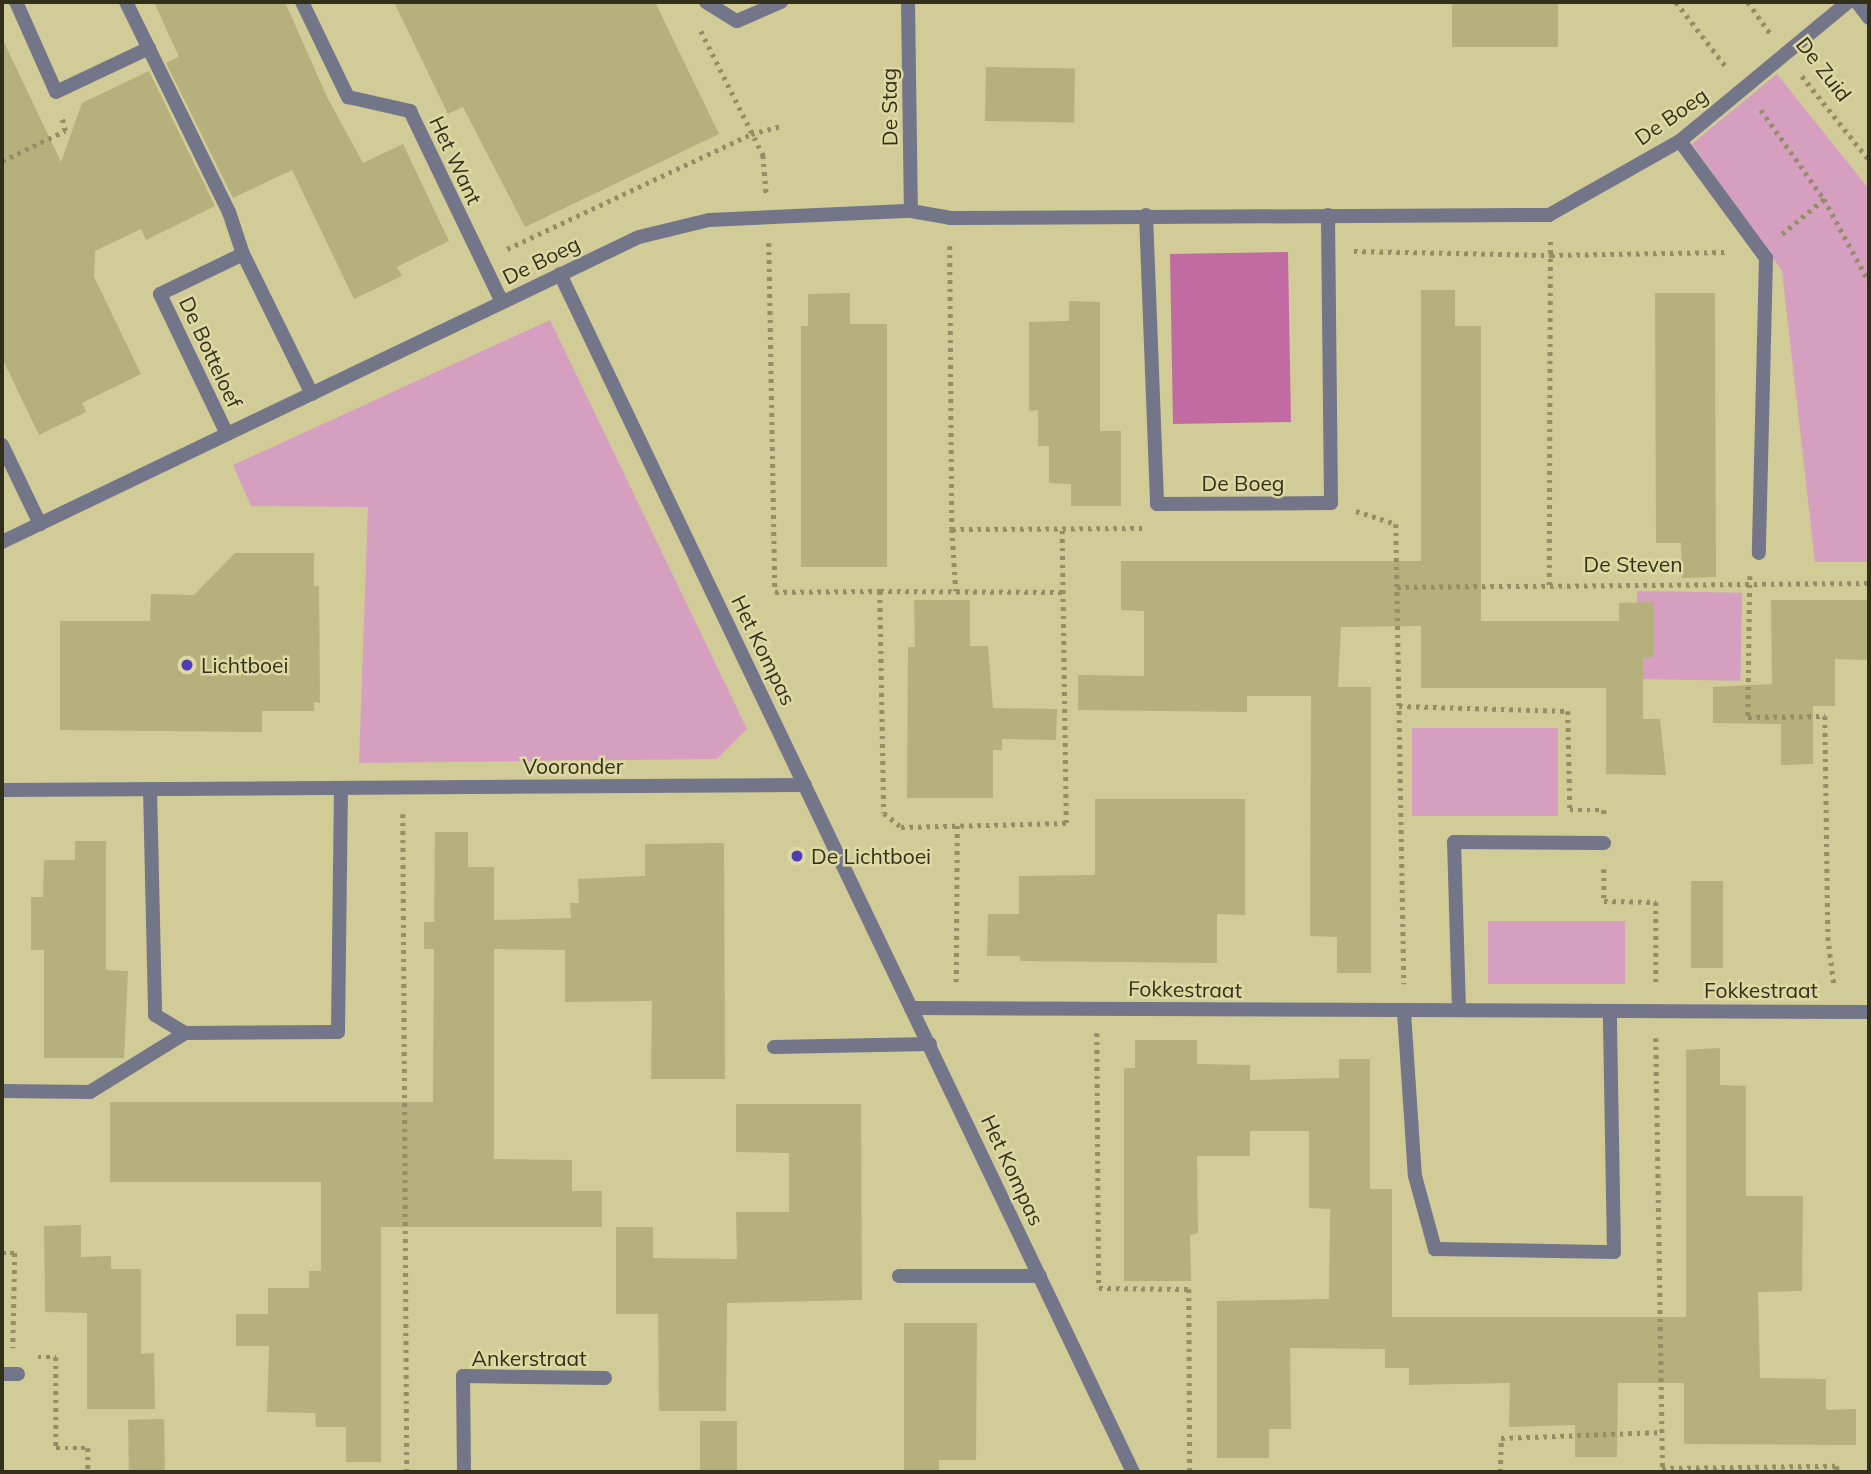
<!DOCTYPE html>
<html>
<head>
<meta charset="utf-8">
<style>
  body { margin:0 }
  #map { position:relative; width:1871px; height:1474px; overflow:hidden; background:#d1cb97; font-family:Mulish,sans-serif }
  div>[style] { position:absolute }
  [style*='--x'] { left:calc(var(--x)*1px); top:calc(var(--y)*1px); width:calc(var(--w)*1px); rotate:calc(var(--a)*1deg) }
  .green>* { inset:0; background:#d69fc0; transform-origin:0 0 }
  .forest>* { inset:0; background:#c26ba2; transform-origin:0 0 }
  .building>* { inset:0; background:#b6b07d; transform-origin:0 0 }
  .path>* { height:4.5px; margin-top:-2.25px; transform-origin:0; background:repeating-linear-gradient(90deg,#938e66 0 3.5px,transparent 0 8.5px) }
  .service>* { height:14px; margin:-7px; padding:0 7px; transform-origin:7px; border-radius:7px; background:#737589 }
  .pedestrian>* { height:14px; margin:-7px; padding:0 7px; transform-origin:7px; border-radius:7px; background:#737589 }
  .minor>* { height:14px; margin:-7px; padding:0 7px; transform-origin:7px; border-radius:7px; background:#737589 }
  .tertiary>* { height:14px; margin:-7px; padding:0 7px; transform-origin:7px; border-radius:7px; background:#737589 }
  .dots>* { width:19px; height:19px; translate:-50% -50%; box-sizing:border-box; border:4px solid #ded8a3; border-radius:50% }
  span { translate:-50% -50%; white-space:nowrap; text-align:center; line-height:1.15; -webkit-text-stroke:5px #ded8a3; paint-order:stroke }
  .street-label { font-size:21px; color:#32301b }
  .poi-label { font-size:21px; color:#32301b }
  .left { translate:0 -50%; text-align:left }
  .frame { position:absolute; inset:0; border:4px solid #32301b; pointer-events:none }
</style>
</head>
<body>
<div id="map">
  <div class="green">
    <div style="clip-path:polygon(1777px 74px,1869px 189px,1869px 562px,1815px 562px,1782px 271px,1692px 144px)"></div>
    <div style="clip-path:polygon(550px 320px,747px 729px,717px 759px,359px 763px,368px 507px,251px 506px,233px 465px)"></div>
    <div style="left:1637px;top:591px;width:105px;height:88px;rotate:1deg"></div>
    <div style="left:1412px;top:728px;width:146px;height:88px"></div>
    <div style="left:1488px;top:921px;width:137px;height:63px"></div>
  </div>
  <div class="forest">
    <div style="left:1288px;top:252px;width:170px;height:118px;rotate:89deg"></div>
  </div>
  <div class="building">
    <div style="clip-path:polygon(154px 2px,285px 2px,327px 97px,363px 163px,403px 144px,449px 241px,397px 267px,402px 276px,354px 299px,292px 170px,233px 198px,166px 63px,179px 57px)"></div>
    <div style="clip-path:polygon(394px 2px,655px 2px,719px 134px,525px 227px,463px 107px,448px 114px)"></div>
    <div style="left:1452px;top:2px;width:106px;height:45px"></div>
    <div style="clip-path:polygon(2px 38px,61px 162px,82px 103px,149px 71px,215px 206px,146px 240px,141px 229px,95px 251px,94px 277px,141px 374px,82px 403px,86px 412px,39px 435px,2px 358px)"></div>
    <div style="left:986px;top:67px;width:89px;height:54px;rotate:1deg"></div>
    <div style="clip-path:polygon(1421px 290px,1455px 290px,1455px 326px,1481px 326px,1481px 621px,1619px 621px,1619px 603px,1654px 602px,1653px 658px,1643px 658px,1643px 719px,1660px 719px,1666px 775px,1606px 774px,1606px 688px,1421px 688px,1421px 626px,1341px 627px,1338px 687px,1371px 687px,1371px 973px,1337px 973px,1337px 937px,1310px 936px,1311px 696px,1247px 696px,1247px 712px,1078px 710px,1078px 675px,1144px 676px,1144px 611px,1121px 610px,1121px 561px,1421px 561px)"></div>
    <div style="clip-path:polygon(850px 293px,850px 324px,887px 324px,887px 567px,801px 567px,801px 326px,808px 326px,808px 294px)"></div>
    <div style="clip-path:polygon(1655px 293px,1715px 293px,1716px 577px,1682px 578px,1681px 543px,1656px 543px)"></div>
    <div style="clip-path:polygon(1069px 301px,1100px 302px,1100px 431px,1121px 431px,1121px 506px,1071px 506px,1071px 484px,1049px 483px,1049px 446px,1038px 446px,1038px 410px,1029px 411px,1029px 322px,1069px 321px)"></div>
    <div style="clip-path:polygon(235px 553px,314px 553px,314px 586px,319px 586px,320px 703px,314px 702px,314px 711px,262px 711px,262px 732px,60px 730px,60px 621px,150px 621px,151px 594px,194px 595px)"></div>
    <div style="clip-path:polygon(914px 600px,970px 600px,970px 646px,988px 646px,993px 708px,1057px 709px,1056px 740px,1002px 739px,1002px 750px,993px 750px,993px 798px,907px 798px,908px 647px,915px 647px)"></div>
    <div style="clip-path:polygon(1771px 600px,1869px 600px,1869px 660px,1835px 659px,1835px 706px,1813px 706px,1813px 764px,1781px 765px,1781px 724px,1713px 723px,1713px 687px,1772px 684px)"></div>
    <div style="clip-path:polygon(1095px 799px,1245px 799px,1245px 915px,1217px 914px,1217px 963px,1020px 961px,1020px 956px,987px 956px,988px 914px,1019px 914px,1019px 876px,1095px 875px)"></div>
    <div style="clip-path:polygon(435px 832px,468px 832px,468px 867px,494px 867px,494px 920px,571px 918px,570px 903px,579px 903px,578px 879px,645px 876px,645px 844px,724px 843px,725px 1079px,651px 1079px,652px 1001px,565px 1002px,565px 950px,494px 949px,494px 1159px,572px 1160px,572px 1191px,602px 1191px,602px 1227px,381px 1227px,381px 1462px,346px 1462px,346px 1427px,316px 1427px,315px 1413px,267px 1412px,269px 1346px,236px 1346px,236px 1314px,268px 1314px,268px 1288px,309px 1288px,309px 1271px,321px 1271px,321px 1182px,110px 1182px,110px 1102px,433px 1102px,434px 949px,424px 949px,424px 922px,434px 922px)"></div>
    <div style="clip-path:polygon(75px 841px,106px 841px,106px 970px,128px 971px,124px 1058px,44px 1058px,44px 950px,31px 950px,31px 897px,43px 897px,44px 860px,75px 860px)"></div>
    <div style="left:1691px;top:881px;width:32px;height:87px"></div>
    <div style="clip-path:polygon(1135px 1040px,1197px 1040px,1197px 1064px,1250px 1065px,1250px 1080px,1339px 1078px,1339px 1059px,1370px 1059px,1370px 1189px,1392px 1189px,1392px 1317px,1686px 1317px,1686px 1050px,1720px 1048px,1720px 1085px,1746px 1086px,1746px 1196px,1803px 1196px,1802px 1291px,1758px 1292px,1760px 1378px,1826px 1379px,1826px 1410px,1856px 1409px,1856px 1445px,1684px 1444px,1684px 1383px,1618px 1383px,1617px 1457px,1575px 1457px,1575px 1425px,1509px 1427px,1510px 1383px,1409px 1385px,1409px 1368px,1385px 1368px,1385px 1349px,1290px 1348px,1291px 1429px,1269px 1429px,1269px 1458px,1217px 1458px,1217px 1301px,1329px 1299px,1330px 1209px,1309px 1208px,1309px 1131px,1250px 1131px,1250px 1156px,1197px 1156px,1198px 1233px,1190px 1235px,1191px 1281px,1124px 1281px,1124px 1068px,1135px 1068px)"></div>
    <div style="clip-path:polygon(736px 1104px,861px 1104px,862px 1300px,727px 1303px,726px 1411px,659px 1411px,658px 1314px,616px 1314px,616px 1227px,653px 1227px,653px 1258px,737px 1259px,736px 1212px,789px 1212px,789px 1153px,736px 1152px)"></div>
    <div style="clip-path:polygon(81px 1225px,81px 1257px,111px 1256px,111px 1269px,141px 1269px,141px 1354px,154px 1353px,155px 1409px,87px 1409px,87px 1313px,45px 1312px,44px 1226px)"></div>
    <div style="clip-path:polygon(904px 1323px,977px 1323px,976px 1460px,939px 1460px,939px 1472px,904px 1472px)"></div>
    <div style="left:164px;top:1419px;width:53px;height:36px;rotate:89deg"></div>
    <div style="left:700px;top:1421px;width:37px;height:51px"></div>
  </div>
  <div class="path">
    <div style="--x:1676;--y:2;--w:83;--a:52.3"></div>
    <div style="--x:1748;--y:2;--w:38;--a:55"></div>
    <div style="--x:701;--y:31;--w:139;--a:63.4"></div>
    <div style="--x:763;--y:155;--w:38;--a:85"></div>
    <div style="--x:1802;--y:76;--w:107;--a:51.4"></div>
    <div style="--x:1761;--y:110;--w:109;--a:54.7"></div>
    <div style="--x:1824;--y:199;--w:94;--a:61.5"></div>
    <div style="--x:2;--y:161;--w:70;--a:-25.5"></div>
    <div style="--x:65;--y:131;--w:13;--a:-103"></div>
    <div style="--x:1782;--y:234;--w:55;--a:-39.8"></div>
    <div style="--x:769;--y:243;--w:349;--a:89"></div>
    <div style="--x:775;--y:592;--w:105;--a:-0.5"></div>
    <div style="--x:880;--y:591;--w:222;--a:89"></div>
    <div style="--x:884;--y:813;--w:22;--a:39"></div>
    <div style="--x:901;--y:827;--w:165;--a:-1.4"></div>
    <div style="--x:1066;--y:823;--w:293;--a:-90.8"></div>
    <div style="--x:950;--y:246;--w:283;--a:89.6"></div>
    <div style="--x:952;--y:529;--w:62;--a:86.3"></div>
    <div style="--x:507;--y:249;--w:270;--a:-25.2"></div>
    <div style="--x:751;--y:134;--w:30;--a:-15"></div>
    <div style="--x:1354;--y:251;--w:197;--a:1.2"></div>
    <div style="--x:1551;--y:255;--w:176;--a:-1"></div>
    <div style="--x:1356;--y:511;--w:42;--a:18"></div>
    <div style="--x:1396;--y:524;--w:460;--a:89"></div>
    <div style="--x:952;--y:529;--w:190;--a:-0.3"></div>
    <div style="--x:1750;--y:576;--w:141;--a:90.8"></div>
    <div style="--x:1748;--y:717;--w:77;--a:-0.7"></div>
    <div style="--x:1825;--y:716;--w:221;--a:89.2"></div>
    <div style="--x:1828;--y:937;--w:48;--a:82.9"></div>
    <div style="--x:1549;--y:585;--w:345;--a:-89.8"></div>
    <div style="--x:1397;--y:587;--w:472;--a:-0.5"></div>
    <div style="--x:880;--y:591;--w:182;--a:0.3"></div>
    <div style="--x:1399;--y:706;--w:169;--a:1.7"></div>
    <div style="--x:1568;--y:711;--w:99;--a:88.8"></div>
    <div style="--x:1570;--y:810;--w:34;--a:0"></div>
    <div style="--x:1604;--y:810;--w:8;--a:90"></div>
    <div style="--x:403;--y:814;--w:658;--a:89.65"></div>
    <div style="--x:1604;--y:869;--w:32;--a:90"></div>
    <div style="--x:1604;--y:901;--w:52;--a:1.1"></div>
    <div style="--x:1656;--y:902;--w:82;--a:90"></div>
    <div style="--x:956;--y:982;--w:157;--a:-89.6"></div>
    <div style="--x:1097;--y:1033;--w:255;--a:89.6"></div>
    <div style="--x:1099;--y:1288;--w:90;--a:0.6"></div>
    <div style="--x:1189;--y:1289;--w:183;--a:89.7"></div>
    <div style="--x:1656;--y:1038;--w:434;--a:89.1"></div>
    <div style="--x:2;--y:1253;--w:13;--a:0"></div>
    <div style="--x:15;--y:1253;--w:95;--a:91.2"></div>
    <div style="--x:38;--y:1357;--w:18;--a:0"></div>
    <div style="--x:56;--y:1357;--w:91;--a:90"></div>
    <div style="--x:56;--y:1448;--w:32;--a:0"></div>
    <div style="--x:88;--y:1448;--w:24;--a:90"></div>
    <div style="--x:1662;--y:1468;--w:175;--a:-0.7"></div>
    <div style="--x:1837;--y:1466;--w:6;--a:90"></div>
    <div style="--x:1500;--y:1472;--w:34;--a:-88"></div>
    <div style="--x:1501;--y:1438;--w:161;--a:-2.1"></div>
  </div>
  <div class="service">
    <div style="--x:16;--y:2;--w:98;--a:66"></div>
    <div style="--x:56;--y:92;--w:103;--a:-25.3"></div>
    <div style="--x:126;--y:2;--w:234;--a:63.9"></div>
    <div style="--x:229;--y:212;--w:44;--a:71.6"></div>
    <div style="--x:302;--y:2;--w:106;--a:64.2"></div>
    <div style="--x:348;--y:97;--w:64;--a:12.7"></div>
    <div style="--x:410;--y:111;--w:212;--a:64.3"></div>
    <div style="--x:2;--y:1091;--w:88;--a:0.7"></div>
    <div style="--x:90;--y:1092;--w:112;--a:-31.8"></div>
  </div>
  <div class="pedestrian">
    <div style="--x:1146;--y:215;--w:289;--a:87.8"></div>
  </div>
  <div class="minor">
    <div style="--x:706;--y:2;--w:36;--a:32"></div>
    <div style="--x:737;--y:21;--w:48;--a:-23.4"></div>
    <div style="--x:908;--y:2;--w:209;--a:89.2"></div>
    <div style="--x:1680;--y:141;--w:145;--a:53.7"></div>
    <div style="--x:1766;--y:258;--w:295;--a:91.4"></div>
    <div style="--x:560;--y:274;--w:1328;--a:64.44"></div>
    <div style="--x:227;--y:434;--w:155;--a:-115.6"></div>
    <div style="--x:160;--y:294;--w:92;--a:-25.7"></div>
    <div style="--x:243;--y:254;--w:156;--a:63.8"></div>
    <div style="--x:2;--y:445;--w:88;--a:64.3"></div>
    <div style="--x:1157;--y:504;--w:174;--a:-0.3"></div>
    <div style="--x:1331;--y:503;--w:288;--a:-90.6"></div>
    <div style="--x:2;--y:542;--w:706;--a:-25.59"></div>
    <div style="--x:639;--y:237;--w:72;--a:-13.7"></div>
    <div style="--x:709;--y:220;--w:202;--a:-2.6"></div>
    <div style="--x:911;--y:211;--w:40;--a:10"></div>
    <div style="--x:950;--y:218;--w:599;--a:-0.29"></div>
    <div style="--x:1549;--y:215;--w:150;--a:-29.5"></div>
    <div style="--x:1680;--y:141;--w:218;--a:-39.6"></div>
    <div style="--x:150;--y:789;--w:226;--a:88.7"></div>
    <div style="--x:155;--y:1015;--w:35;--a:31"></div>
    <div style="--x:185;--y:1033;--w:153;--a:-0.4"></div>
    <div style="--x:338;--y:1032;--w:243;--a:-89.3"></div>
    <div style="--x:2;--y:790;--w:803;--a:-0.36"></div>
    <div style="--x:911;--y:1008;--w:958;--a:0.24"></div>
    <div style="--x:1459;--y:1009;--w:167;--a:-91.7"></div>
    <div style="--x:1454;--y:842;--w:150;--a:0.4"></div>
    <div style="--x:1404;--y:1012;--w:164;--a:86.2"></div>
    <div style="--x:1415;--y:1176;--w:76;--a:74.7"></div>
    <div style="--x:1435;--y:1249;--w:179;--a:1"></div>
    <div style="--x:1614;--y:1252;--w:240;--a:-91"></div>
    <div style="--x:774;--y:1047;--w:156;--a:-1.1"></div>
    <div style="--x:899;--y:1276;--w:141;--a:0"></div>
    <div style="--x:2;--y:1374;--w:16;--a:0"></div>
    <div style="--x:464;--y:1472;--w:96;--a:-90.6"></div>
    <div style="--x:463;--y:1376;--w:142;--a:0.8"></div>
  </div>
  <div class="tertiary">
    <div style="--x:1857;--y:2;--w:20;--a:53"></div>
  </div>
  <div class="dots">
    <div style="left:187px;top:665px;background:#4d3eb5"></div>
    <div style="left:797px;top:856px;background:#4d3eb5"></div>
  </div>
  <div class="street-label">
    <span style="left:1824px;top:69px;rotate:52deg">De Zuid</span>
    <span style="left:889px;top:107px;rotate:-91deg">De Stag</span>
    <span style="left:1671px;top:116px;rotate:-35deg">De Boeg</span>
    <span style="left:456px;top:160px;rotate:65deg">Het Want</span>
    <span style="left:541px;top:260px;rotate:-26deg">De Boeg</span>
    <span style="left:211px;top:352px;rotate:65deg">De Botteloef</span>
    <span style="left:1243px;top:483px">De Boeg</span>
    <span style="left:1633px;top:564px">De Steven</span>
    <span style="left:764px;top:650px;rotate:64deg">Het Kompas</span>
    <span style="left:573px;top:766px">Vooronder</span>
    <span style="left:1185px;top:989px;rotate:1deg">Fokkestraat</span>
    <span style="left:1761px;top:990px">Fokkestraat</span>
    <span style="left:1013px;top:1170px;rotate:65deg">Het Kompas</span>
    <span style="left:529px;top:1358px">Ankerstraat</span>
  </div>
  <div class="poi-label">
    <span class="left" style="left:201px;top:665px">Lichtboei</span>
    <span class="left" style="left:811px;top:856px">De Lichtboei</span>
  </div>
  <div class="frame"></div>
</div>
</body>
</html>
